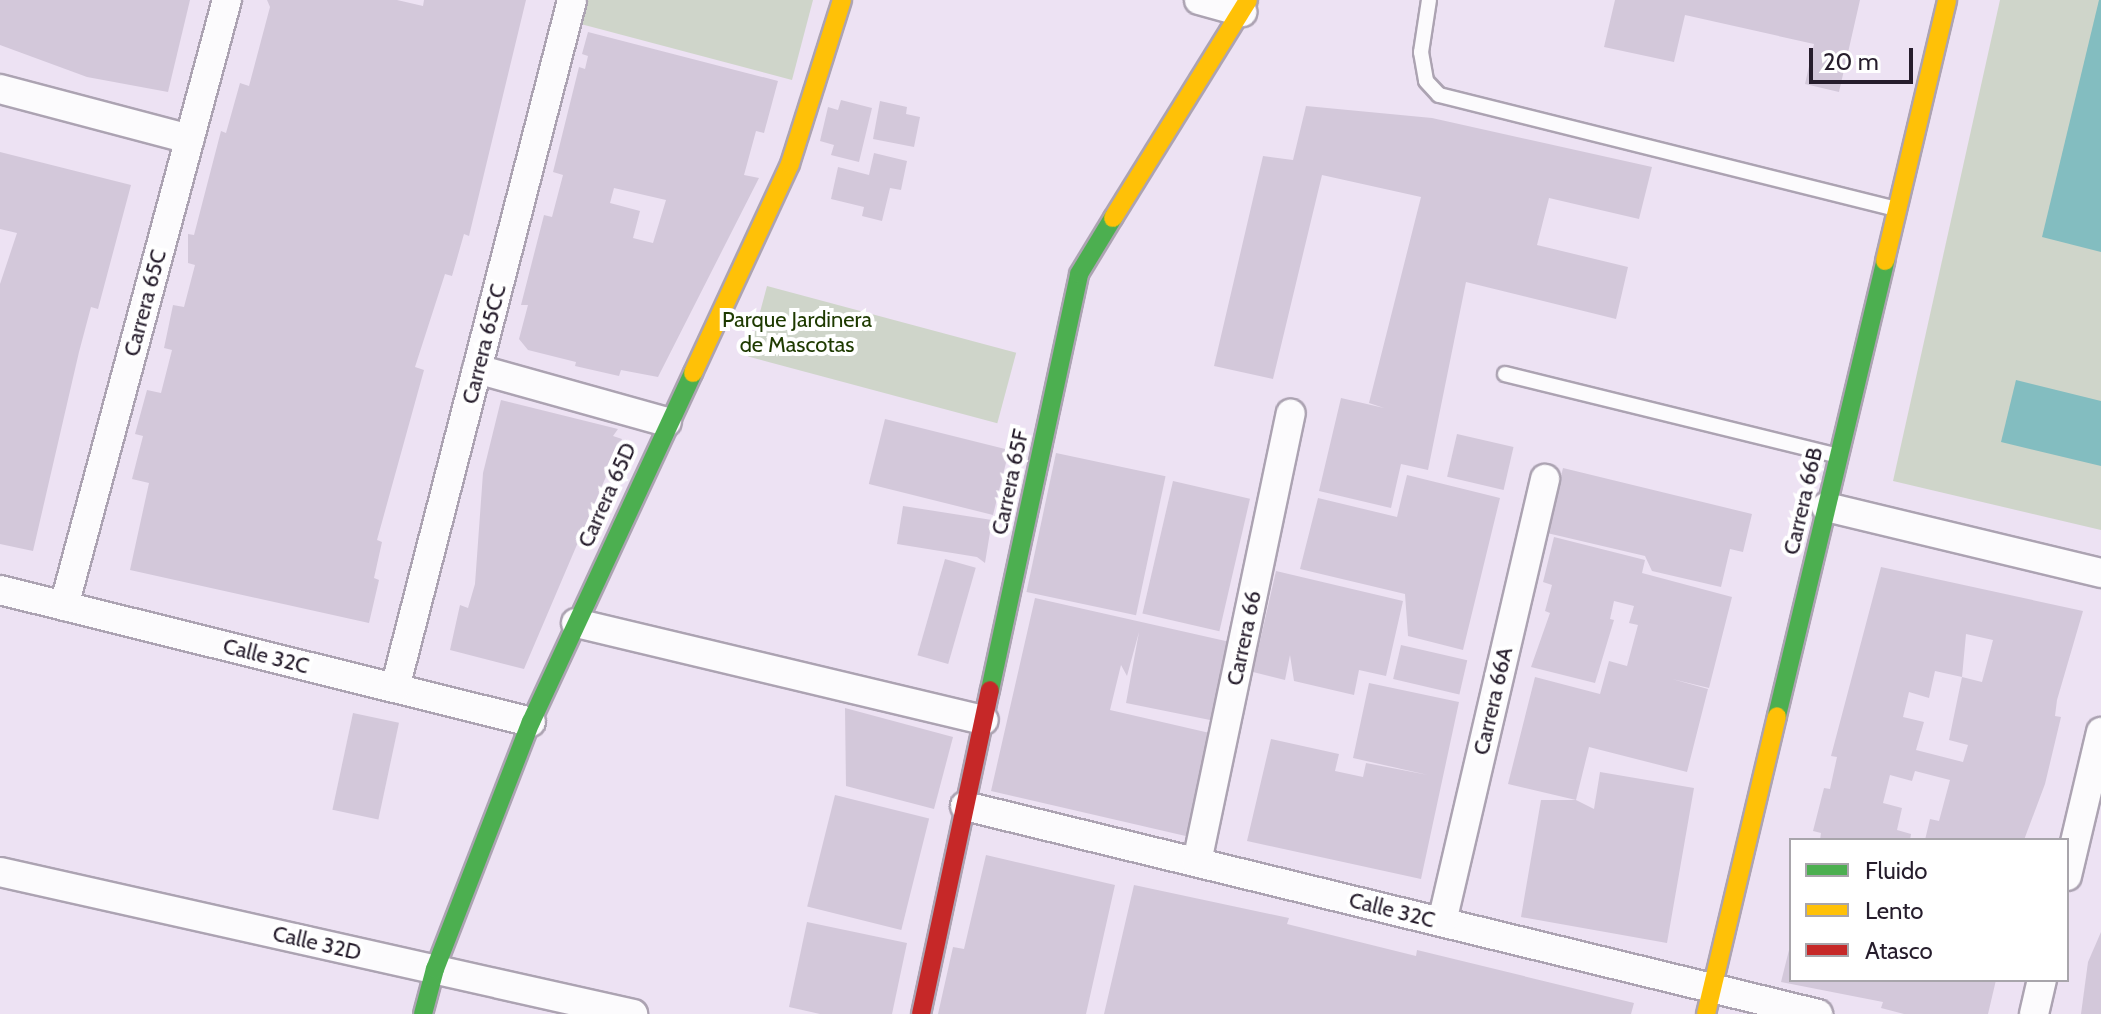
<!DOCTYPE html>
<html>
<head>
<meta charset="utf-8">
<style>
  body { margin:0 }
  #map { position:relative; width:2101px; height:1014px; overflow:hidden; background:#ede2f3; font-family:Cabin,sans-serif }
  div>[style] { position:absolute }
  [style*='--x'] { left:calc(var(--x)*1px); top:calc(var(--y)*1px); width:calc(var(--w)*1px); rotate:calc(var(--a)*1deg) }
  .green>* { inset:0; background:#cfd5ca; transform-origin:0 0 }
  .water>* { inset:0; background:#83bdc0 }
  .building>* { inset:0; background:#d3c8da; transform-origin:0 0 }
  .roads { filter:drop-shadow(2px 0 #aca3b2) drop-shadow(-2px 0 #aca3b2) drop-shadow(0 2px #aca3b2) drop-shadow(0 -2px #aca3b2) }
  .lane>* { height:14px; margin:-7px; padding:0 7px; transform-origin:7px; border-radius:7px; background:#fcfbfd }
  .street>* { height:28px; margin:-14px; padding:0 14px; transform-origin:14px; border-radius:14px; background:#fcfbfd }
  .fast>* { height:18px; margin:-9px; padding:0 9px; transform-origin:9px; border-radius:9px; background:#4caf50 }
  .slow>* { height:18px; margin:-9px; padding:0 9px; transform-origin:9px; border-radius:9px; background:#ffc107 }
  .jam>* { height:18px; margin:-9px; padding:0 9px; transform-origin:9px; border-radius:9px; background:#c62828 }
  span { translate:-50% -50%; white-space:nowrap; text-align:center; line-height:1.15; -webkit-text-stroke:8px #fff; paint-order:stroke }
  .street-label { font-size:22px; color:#261d2c }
  .park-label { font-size:22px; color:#1e3a00 }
  .legend { position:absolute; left:1789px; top:838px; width:280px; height:144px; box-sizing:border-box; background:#fff; border:2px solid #a8a5ab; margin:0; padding:10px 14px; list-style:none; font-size:24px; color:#261d2c }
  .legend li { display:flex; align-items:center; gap:16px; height:40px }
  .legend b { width:40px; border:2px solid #a8a5ab }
  .scale { position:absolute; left:1809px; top:48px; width:104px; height:36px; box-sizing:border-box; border:4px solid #261d2c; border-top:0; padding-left:10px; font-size:24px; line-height:28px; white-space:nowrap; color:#261d2c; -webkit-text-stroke:6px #fff; paint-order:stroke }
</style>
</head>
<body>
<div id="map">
  <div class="green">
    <div style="clip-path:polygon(584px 0,813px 0,792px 80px,577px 23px)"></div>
    <div style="clip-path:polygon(2000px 0,2101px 0,2101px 530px,1893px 481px)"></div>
    <div style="left:767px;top:286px;width:258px;height:73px;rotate:15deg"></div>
  </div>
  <div class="water">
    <div style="clip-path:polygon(2099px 0,2101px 0,2101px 252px,2042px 237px)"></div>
    <div style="clip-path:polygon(2016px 380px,2101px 401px,2101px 466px,2001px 442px)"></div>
  </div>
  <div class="building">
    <div style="clip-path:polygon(0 0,190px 0,168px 92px,87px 77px,0 45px)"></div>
    <div style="clip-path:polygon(267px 0,397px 0,423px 6px,424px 0,526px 0,469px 236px,464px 234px,452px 276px,445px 274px,415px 367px,424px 370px,377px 540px,382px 542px,374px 578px,379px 580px,369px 623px,130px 570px,149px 483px,132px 479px,143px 436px,135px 434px,147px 390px,161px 393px,172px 350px,164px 348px,173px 305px,184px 307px,195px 265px,188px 263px,188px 234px,194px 235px,221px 131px,226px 133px,240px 83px,249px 86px,270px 7px)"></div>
    <div style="clip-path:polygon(1615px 0,1860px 0,1839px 92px,1805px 84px,1814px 44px,1685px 15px,1674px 62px,1604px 47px)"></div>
    <div style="clip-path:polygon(evenodd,588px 32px,778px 81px,764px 133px,756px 131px,744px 175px,759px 178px,658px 377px,621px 370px,619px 376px,575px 366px,576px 362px,528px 350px,519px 339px,528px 305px,521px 305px,544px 215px,552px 217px,563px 175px,553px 172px,579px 67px,585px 69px,588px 56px,582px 54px,588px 32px,614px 188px,666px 200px,653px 243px,633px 238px,640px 211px,610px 203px,614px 188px)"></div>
    <div style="clip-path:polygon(841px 100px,872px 108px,859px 162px,831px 155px,834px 145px,820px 141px,828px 107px,838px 110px)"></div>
    <div style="clip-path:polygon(880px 101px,907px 107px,906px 114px,920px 117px,914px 147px,873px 139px)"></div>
    <div style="clip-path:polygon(1306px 106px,1432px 118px,1652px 167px,1639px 219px,1549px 198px,1537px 245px,1628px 267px,1616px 319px,1466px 282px,1428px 470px,1401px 464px,1391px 508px,1319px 491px,1341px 398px,1384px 408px,1369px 403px,1421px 197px,1322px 175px,1273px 379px,1214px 366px,1263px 156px,1293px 160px)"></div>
    <div style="clip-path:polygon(0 152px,131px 185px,98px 309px,91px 307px,79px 352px,33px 551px,0 544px,0 284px,17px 233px,0 229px)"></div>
    <div style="clip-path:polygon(874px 153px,907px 161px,901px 190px,890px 188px,882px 221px,862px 216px,864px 207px,831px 199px,838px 167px,869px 175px)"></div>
    <div style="clip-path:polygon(501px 400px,618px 429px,613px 436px,622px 439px,524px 669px,450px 650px,460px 605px,468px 608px,475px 584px,483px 473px)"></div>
    <div style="left:885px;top:419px;width:128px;height:67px;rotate:14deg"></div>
    <div style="left:1457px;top:434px;width:58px;height:44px;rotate:13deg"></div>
    <div style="left:1056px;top:453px;width:112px;height:142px;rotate:12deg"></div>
    <div style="clip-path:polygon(1563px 468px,1752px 514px,1743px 552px,1730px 549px,1721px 587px,1652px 571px,1645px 556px,1547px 533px)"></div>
    <div style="clip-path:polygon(1407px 475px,1500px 498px,1463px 650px,1408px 636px,1405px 594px,1300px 569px,1318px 498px,1397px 517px)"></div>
    <div style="left:1173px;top:481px;width:79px;height:136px;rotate:13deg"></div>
    <div style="clip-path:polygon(903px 506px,992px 520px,985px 563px,977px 557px,897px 544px)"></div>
    <div style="clip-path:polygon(1554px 537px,1645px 560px,1642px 573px,1732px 597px,1709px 688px,1672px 679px,1708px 689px,1687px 772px,1589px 747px,1576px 800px,1508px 784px,1535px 677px,1600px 694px,1609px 661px,1627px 666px,1638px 625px,1629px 623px,1634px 606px,1614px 601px,1610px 619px,1614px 620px,1595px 683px,1531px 667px,1550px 613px,1545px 611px,1552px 585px,1543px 582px)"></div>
    <div style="left:945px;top:559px;width:32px;height:100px;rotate:16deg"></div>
    <div style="clip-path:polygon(evenodd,1881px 567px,2083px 611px,2057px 700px,2055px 716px,2061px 717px,2045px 784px,2024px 840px,1925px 840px,1930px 819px,1939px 821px,1950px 780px,1915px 771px,1912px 781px,1890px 775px,1883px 803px,1902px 808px,1897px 830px,1911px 834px,1910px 840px,1820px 840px,1821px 833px,1813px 831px,1824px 788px,1830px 789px,1837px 757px,1831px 756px,1881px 567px,1966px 634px,1993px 640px,1982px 682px,1962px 677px,1949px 740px,1968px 745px,1963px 762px,1916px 750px,1924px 722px,1903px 717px,1909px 692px,1929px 698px,1935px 671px,1962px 677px,1966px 634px)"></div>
    <div style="clip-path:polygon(1276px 571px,1403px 601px,1386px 676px,1359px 670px,1354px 695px,1294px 681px,1290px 655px,1285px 680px,1253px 672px)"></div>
    <div style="clip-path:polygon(1035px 598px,1230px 642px,1215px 721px,1126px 703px,1139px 632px,1127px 676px,1121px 665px,1110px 710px,1214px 734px,1190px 837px,991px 791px)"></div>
    <div style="left:1401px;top:645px;width:68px;height:35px;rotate:13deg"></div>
    <div style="clip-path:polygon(1369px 683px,1459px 702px,1421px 879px,1247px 841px,1271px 739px,1339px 754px,1335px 771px,1363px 777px,1366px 763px,1428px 775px,1353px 758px)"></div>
    <div style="clip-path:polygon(845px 708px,953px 737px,934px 809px,846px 786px)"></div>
    <div style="left:353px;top:713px;width:47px;height:99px;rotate:12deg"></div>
    <div style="clip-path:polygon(1600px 772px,1694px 788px,1667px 943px,1521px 917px,1541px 800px,1576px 800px,1594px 809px)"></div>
    <div style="left:835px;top:795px;width:97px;height:115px;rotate:14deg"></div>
    <div style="clip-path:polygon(986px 855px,1115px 885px,1086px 1014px,938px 1014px,953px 947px,964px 949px)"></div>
    <div style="clip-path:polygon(1134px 885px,1289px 918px,1287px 924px,1416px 956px,1417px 950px,1634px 1003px,1631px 1014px,1104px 1014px)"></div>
    <div style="clip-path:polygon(807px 922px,907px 943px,892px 1014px,820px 1014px,789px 1007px)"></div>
    <div style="clip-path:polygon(2101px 932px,2101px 1014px,2081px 1014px,2088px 962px)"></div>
    <div style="clip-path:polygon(1790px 946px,1791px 980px,1996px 980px,1988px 1014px,1904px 1014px,1881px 1008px,1883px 1002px,1781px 982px)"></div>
  </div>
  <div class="roads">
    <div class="lane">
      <div style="--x:1429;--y:0;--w:53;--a:98.7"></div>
      <div style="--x:1421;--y:52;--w:29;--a:80"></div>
      <div style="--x:1426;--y:81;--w:19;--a:47"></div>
      <div style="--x:1439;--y:95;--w:472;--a:14"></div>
      <div style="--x:1505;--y:374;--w:343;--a:13.8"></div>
    </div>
    <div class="street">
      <div style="--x:1199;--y:0;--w:45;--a:15.6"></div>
      <div style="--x:0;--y:89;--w:196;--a:14.8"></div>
      <div style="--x:477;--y:369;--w:197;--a:15.6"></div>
      <div style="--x:1826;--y:507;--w:283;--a:13.5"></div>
      <div style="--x:0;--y:590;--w:547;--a:13.96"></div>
      <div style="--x:64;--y:606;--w:628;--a:-74.95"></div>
      <div style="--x:576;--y:623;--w:419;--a:13.4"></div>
      <div style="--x:395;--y:688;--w:710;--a:-75.57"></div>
      <div style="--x:965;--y:806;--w:878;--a:13.7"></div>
      <div style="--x:1197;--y:862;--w:458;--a:-78.2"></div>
      <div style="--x:0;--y:872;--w:649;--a:12.64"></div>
      <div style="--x:2067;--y:876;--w:148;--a:-76.7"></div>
      <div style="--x:1442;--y:922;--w:455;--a:-76.9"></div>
      <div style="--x:2034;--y:1014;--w:35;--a:-77"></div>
    </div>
    <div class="fast">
      <div style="--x:990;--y:690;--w:425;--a:-77.9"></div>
      <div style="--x:1079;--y:274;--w:66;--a:-58.7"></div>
      <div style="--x:1777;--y:716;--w:468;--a:-76.6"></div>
      <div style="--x:423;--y:1014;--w:47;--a:-75.1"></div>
      <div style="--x:435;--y:969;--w:265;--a:-68.8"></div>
      <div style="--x:531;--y:722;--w:385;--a:-65.1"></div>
    </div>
    <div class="slow">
      <div style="--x:1113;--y:218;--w:256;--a:-58.2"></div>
      <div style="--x:1885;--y:261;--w:268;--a:-76.6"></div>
      <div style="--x:693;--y:373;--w:230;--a:-65.1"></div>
      <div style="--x:790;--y:164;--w:172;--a:-72.4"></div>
      <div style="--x:1706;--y:1014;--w:306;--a:-76.6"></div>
    </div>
    <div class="jam">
      <div style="--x:921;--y:1014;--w:331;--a:-78"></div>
    </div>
  </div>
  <div class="street-label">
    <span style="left:145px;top:303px;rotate:-75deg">Carrera 65C</span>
    <span style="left:484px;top:344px;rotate:-76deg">Carrera 65CC</span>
    <span style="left:1010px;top:482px;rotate:-78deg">Carrera 65F</span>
    <span style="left:607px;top:495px;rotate:-66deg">Carrera 65D</span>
    <span style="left:1803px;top:501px;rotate:-77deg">Carrera 66B</span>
    <span style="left:1244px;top:638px;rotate:-78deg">Carrera 66</span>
    <span style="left:266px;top:656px;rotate:14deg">Calle 32C</span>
    <span style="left:1493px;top:701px;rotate:-77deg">Carrera 66A</span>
    <span style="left:1392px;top:910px;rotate:14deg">Calle 32C</span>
    <span style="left:317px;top:943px;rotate:13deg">Calle 32D</span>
  </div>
  <div class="park-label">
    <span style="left:797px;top:332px">Parque Jardinera<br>de Mascotas</span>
  </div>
  <ul class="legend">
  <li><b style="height:10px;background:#4caf50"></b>Fluido</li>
  <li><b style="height:10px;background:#ffc107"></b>Lento</li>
  <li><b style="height:10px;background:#c62828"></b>Atasco</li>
  </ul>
  <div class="scale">20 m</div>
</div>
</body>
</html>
